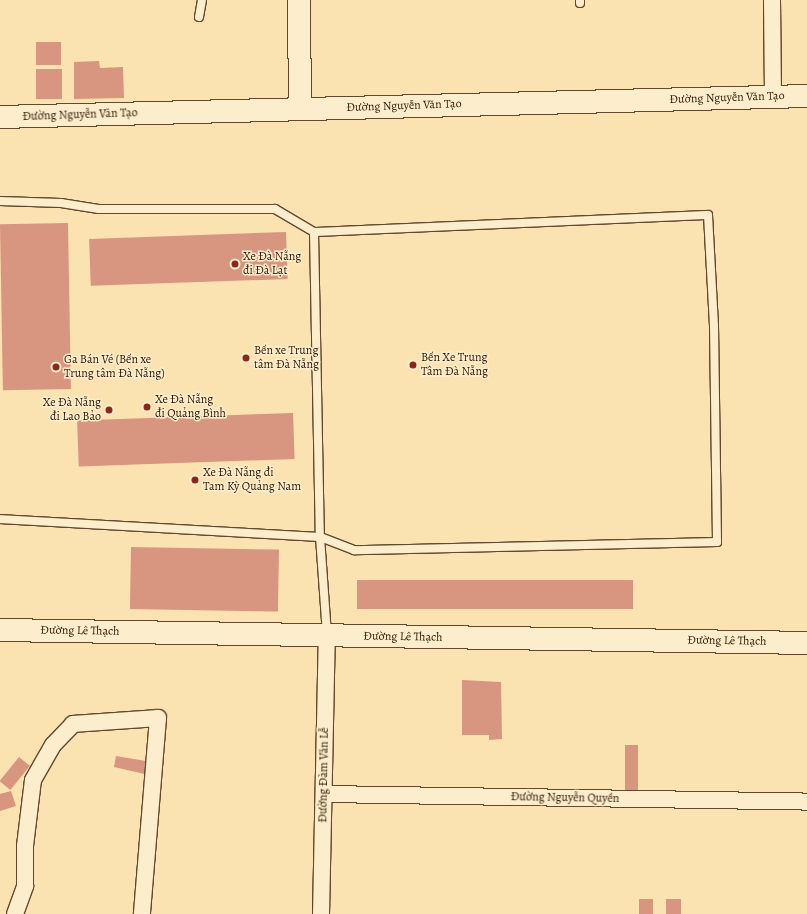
<!DOCTYPE html>
<html>
<head>
<meta charset="utf-8">
<style>
  body { margin:0 }
  #map { position:relative; width:807px; height:914px; overflow:hidden; background:#fbe3b1; font-family:Alegreya,serif }
  div>[style] { position:absolute }
  [style*='--x'] { left:calc(var(--x)*1px); top:calc(var(--y)*1px); width:calc(var(--w)*1px); rotate:calc(var(--a)*1deg) }
  .building>* { inset:0; background:#d8957f; transform-origin:0 0 }
  .roads { filter:drop-shadow(1px 0 #61492c) drop-shadow(-1px 0 #61492c) drop-shadow(0 1px #61492c) drop-shadow(0 -1px #61492c) }
  .lane>* { height:8px; margin:-4px; padding:0 4px; transform-origin:4px; border-radius:4px; background:#fcedcc }
  .street>* { height:16px; margin:-8px; padding:0 8px; transform-origin:8px; border-radius:8px; background:#fcedcc }
  .secondary>* { height:22px; margin:-11px; padding:0 11px; transform-origin:11px; border-radius:11px; background:#fcedcc }
  .dots>* { width:11px; height:11px; translate:-50% -50%; box-sizing:border-box; border:2px solid #fcedcc; border-radius:50% }
  span { translate:-50% -50%; white-space:nowrap; text-align:center; line-height:1.15; -webkit-text-stroke:3px #fcedcc; paint-order:stroke }
  .street-label { font-size:12px; color:#2e1600 }
  .poi-label { font-size:12px; color:#2e1600 }
  .left { translate:0 -50%; text-align:left }
  .right { translate:-100% -50%; text-align:right }
</style>
</head>
<body>
<div id="map">
  <div class="building">
    <div style="left:36px;top:42px;width:25px;height:23px"></div>
    <div style="clip-path:polygon(99px 61px,100px 68px,123px 67px,124px 98px,74px 99px,74px 62px)"></div>
    <div style="left:36px;top:69px;width:26px;height:30px"></div>
    <div style="left:68px;top:223px;width:166px;height:68px;rotate:89deg"></div>
    <div style="left:286px;top:232px;width:47px;height:197px;rotate:88deg"></div>
    <div style="left:293px;top:413px;width:46px;height:216px;rotate:88deg"></div>
    <div style="left:131px;top:547px;width:148px;height:62px;rotate:1deg"></div>
    <div style="left:357px;top:580px;width:276px;height:29px"></div>
    <div style="clip-path:polygon(462px 680px,501px 682px,502px 739px,489px 740px,489px 735px,462px 735px)"></div>
    <div style="left:625px;top:745px;width:13px;height:49px"></div>
    <div style="clip-path:polygon(116px 756px,152px 762px,149px 775px,114px 767px)"></div>
    <div style="left:19px;top:757px;width:14px;height:31px;rotate:39deg"></div>
    <div style="clip-path:polygon(11px 791px,16px 806px,0 811px,0 794px)"></div>
    <div style="left:639px;top:899px;width:14px;height:15px"></div>
    <div style="left:666px;top:899px;width:15px;height:15px"></div>
  </div>
  <div class="roads">
    <div class="lane">
      <div style="--x:580;--y:0;--w:3;--a:90"></div>
      <div style="--x:199;--y:17;--w:17;--a:-80"></div>
      <div style="--x:0;--y:201;--w:61;--a:1.9"></div>
      <div style="--x:61;--y:203;--w:38;--a:9"></div>
      <div style="--x:99;--y:209;--w:176;--a:0"></div>
      <div style="--x:275;--y:209;--w:45;--a:30.5"></div>
      <div style="--x:314;--y:232;--w:305;--a:88.9"></div>
      <div style="--x:320;--y:537;--w:321;--a:-176.8"></div>
      <div style="--x:314;--y:232;--w:394;--a:-2.5"></div>
      <div style="--x:708;--y:215;--w:111;--a:86.9"></div>
      <div style="--x:714;--y:326;--w:216;--a:89.2"></div>
      <div style="--x:717;--y:542;--w:363;--a:178.7"></div>
      <div style="--x:354;--y:550;--w:36;--a:-159"></div>
      <div style="--x:320;--y:537;--w:98;--a:85.9"></div>
    </div>
    <div class="street">
      <div style="--x:772;--y:0;--w:96;--a:89.4"></div>
      <div style="--x:324;--y:794;--w:483;--a:0.9"></div>
      <div style="--x:15;--y:914;--w:30;--a:-70"></div>
      <div style="--x:25;--y:886;--w:40;--a:-90"></div>
      <div style="--x:25;--y:846;--w:66;--a:-83.1"></div>
      <div style="--x:33;--y:780;--w:40;--a:-60.3"></div>
      <div style="--x:53;--y:745;--w:29;--a:-46"></div>
      <div style="--x:73;--y:724;--w:85;--a:-4"></div>
      <div style="--x:158;--y:718;--w:197;--a:94.7"></div>
      <div style="--x:321;--y:914;--w:279;--a:-88.8"></div>
    </div>
    <div class="secondary">
      <div style="--x:299;--y:0;--w:109;--a:89.5"></div>
      <div style="--x:0;--y:117;--w:807;--a:-1.49"></div>
      <div style="--x:0;--y:630;--w:807;--a:0.92"></div>
    </div>
  </div>
  <div class="dots">
    <div style="left:235px;top:264px;background:#8f2418"></div>
    <div style="left:246px;top:358px;background:#8f2418"></div>
    <div style="left:413px;top:365px;background:#8f2418"></div>
    <div style="left:56px;top:367px;background:#8f2418"></div>
    <div style="left:147px;top:407px;background:#8f2418"></div>
    <div style="left:109px;top:410px;background:#8f2418"></div>
    <div style="left:195px;top:480px;background:#8f2418"></div>
  </div>
  <div class="street-label">
    <span style="left:727px;top:98px;rotate:-2deg">Đường Nguyễn Văn Tạo</span>
    <span style="left:404px;top:106px;rotate:-2deg">Đường Nguyễn Văn Tạo</span>
    <span style="left:80px;top:115px;rotate:-2deg">Đường Nguyễn Văn Tạo</span>
    <span style="left:80px;top:631px;rotate:1deg">Đường Lê Thạch</span>
    <span style="left:403px;top:637px;rotate:1deg">Đường Lê Thạch</span>
    <span style="left:727px;top:641px;rotate:1deg">Đường Lê Thạch</span>
    <span style="left:324px;top:775px;rotate:-89deg">Đường Đàm Văn Lễ</span>
    <span style="left:565px;top:798px;rotate:1deg">Đường Nguyễn Quyền</span>
  </div>
  <div class="poi-label">
    <span class="left" style="left:243px;top:264px">Xe Đà Nẵng<br>đi Đà Lạt</span>
    <span class="left" style="left:254px;top:358px">Bến xe Trung<br>tâm Đà Nẵng</span>
    <span class="left" style="left:421px;top:365px">Bến Xe Trung<br>Tâm Đà Nẵng</span>
    <span class="left" style="left:64px;top:367px">Ga Bán Vé (Bến xe<br>Trung tâm Đà Nẵng)</span>
    <span class="left" style="left:155px;top:407px">Xe Đà Nẵng<br>đi Quảng Bình</span>
    <span class="right" style="left:101px;top:410px">Xe Đà Nẵng<br>đi Lao Bảo</span>
    <span class="left" style="left:203px;top:480px">Xe Đà Nẵng đi<br>Tam Kỳ Quảng Nam</span>
  </div>
</div>
</body>
</html>
